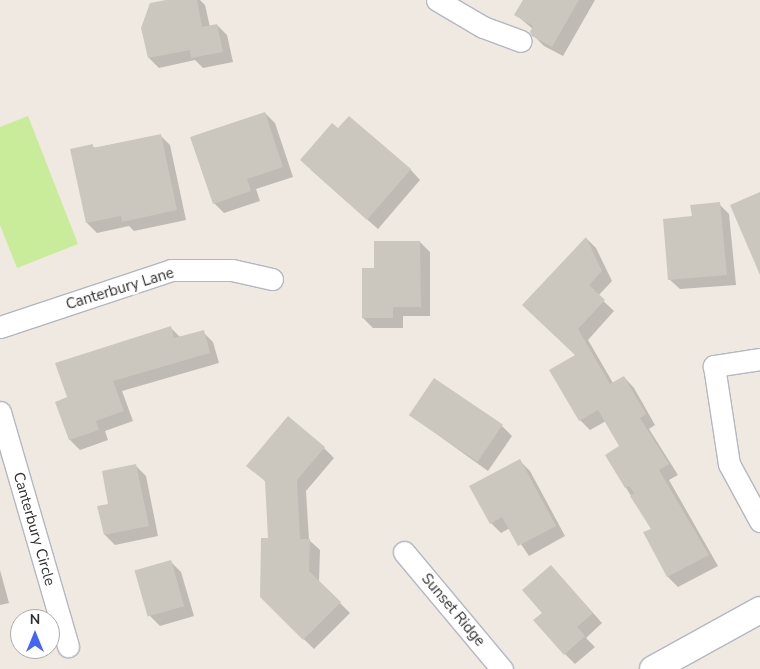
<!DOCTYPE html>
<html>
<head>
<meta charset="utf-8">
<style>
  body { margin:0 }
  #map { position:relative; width:760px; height:669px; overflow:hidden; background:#efe9e1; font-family:"Nunito Sans",sans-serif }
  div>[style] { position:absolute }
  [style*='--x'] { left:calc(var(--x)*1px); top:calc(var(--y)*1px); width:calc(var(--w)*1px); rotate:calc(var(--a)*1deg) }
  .pitch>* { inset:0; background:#c9ec9a }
  .shadow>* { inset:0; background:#0003 }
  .building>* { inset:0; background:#cbc7bf; transform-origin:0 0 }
  .roads { filter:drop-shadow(1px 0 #b4b7c1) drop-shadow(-1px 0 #b4b7c1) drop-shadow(0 1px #b4b7c1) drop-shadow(0 -1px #b4b7c1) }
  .minor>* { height:21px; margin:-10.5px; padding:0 10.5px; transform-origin:10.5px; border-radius:10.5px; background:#fff }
  .tertiary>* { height:26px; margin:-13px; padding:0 13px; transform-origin:13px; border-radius:13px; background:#fff }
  span { translate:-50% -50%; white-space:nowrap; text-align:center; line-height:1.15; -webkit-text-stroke:4.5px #fff; paint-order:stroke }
  .street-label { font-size:15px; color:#2e2e2e }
  .north { position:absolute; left:10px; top:609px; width:50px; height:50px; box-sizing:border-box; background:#fff; border:1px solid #ababab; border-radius:50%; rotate:0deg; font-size:14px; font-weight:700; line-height:20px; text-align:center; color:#2e2e2e }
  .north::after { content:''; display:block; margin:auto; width:18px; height:22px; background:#4264fb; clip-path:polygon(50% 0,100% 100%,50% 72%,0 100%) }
</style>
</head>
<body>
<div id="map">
  <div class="pitch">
    <div style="clip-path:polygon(28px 116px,78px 244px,17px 268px,0 225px,0 127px)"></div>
  </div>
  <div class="shadow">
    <div style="clip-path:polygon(172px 0,200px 0,205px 5px,210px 27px,217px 25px,227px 35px,233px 62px,203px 68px,195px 60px,159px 68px,149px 58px)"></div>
    <div style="clip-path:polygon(524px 0,595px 0,563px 56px,544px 46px,533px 35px,533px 29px,516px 15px)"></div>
    <div style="clip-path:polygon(265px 113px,275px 123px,293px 177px,256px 189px,260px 201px,224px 213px,214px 203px)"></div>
    <div style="clip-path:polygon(160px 135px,170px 145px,186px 220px,134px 231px,129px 226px,97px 233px,87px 223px,92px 146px,95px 148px)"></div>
    <div style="clip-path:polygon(410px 169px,420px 180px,378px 229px,311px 170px)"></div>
    <div style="clip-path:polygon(719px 204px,729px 214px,736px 285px,680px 289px,669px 279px,693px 217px)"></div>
    <div style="clip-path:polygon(586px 238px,596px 248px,612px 281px,598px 296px,614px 311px,588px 340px,613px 383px,624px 377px,634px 388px,655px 425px,649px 429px,678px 475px,669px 480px,718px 566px,678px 587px,668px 577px,645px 533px,652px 529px,606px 456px,621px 446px,606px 421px,590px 430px,580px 420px,551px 370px,577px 356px,534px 315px)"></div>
    <div style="clip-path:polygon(420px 242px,430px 252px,430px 316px,403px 316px,403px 328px,373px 328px,363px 318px,376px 270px)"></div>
    <div style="clip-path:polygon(170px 327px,181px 338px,203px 332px,213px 342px,219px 363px,122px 391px,133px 421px,105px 431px,108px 440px,80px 450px,70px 440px,56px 403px,69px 398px)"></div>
    <div style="clip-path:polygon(410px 415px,502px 426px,512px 436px,488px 471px)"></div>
    <div style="clip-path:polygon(324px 448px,334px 458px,306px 491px,309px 540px,320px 550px,319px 582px,350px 613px,314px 649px,261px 597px,269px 539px,266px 482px,248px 465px)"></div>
    <div style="clip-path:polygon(520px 461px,530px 471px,565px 536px,529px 556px,510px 528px,501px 533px,491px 523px)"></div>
    <div style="clip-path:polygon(136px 466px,146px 476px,158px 536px,115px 545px,105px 535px,110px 505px)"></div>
    <div style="clip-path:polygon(171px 562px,181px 572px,194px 616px,160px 626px,150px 616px)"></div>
    <div style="clip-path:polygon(0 570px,9px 603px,0 605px)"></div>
    <div style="clip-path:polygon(561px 577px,602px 623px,586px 638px,595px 647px,575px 664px,565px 654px,544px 613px)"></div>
  </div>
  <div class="building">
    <div style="clip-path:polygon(166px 0,197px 0,202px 27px,217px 24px,223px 52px,191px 58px,190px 50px,148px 58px,141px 28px,150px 3px)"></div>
    <div style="clip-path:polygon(523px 0,579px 0,552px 47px,532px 36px,530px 32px,533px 26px,514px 15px)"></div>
    <div style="clip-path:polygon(265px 112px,283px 167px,247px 179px,251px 191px,213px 204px,190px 137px)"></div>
    <div style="clip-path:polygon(349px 116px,411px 169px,367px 220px,300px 160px,332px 123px,338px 128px)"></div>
    <div style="clip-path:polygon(161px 134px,177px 210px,122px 222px,121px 216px,86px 223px,70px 149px,93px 144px,93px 148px)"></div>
    <div style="clip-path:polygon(760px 192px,760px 275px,730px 205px)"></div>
    <div style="clip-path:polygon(720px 202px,727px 275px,668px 280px,663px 219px,692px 216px,690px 205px)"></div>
    <div style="clip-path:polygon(586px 237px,602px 271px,589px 285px,605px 300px,578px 329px,610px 384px,624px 376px,646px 414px,640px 418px,669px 464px,659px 470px,709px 555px,667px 577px,643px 532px,651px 529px,630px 496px,634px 493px,629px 486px,625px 488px,605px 455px,619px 446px,598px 410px,579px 421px,549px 370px,575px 355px,522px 305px)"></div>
    <div style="clip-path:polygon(374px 241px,420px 241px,421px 307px,393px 307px,393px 318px,362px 318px,362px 268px,374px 268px)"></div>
    <div style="clip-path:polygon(171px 326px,174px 338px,204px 330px,210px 353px,113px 381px,124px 411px,96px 421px,99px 430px,69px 440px,55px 402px,67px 397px,55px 363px)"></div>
    <div style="left:434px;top:378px;width:83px;height:45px;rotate:34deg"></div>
    <div style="clip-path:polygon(288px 416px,325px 447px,297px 480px,300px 539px,310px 539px,309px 571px,341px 602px,303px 640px,260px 597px,261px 538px,268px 538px,265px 481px,246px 466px)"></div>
    <div style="clip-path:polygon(520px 459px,556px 526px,518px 546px,502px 517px,490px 524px,469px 486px)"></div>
    <div style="clip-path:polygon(136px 464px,149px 526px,104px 535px,97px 506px,108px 504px,102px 471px)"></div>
    <div style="left:171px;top:560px;width:48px;height:38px;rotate:74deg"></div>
    <div style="clip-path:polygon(551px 565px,593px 613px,577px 627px,585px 636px,564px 655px,533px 620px,542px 613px,522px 590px)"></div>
  </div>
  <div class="roads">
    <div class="minor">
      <div style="--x:437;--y:0;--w:53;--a:30.4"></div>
      <div style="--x:483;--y:27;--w:40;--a:20.2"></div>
      <div style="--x:0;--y:327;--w:180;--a:-18.4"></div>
      <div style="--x:171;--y:270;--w:61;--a:0"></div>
      <div style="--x:232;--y:270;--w:41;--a:12.7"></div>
      <div style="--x:760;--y:359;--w:47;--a:171.3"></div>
      <div style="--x:714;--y:366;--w:99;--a:81.3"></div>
      <div style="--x:729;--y:464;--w:65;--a:61.5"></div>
      <div style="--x:0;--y:412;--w:244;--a:73.8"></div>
      <div style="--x:404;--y:552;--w:153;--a:50.1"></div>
    </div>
    <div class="tertiary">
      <div style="--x:653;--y:669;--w:122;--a:-28.9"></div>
    </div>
  </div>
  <div class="street-label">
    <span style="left:120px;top:289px;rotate:-17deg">Canterbury Lane</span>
    <span style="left:34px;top:529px;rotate:74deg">Canterbury Circle</span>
    <span style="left:453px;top:610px;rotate:50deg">Sunset Ridge</span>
  </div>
  <div class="north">N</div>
</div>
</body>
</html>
